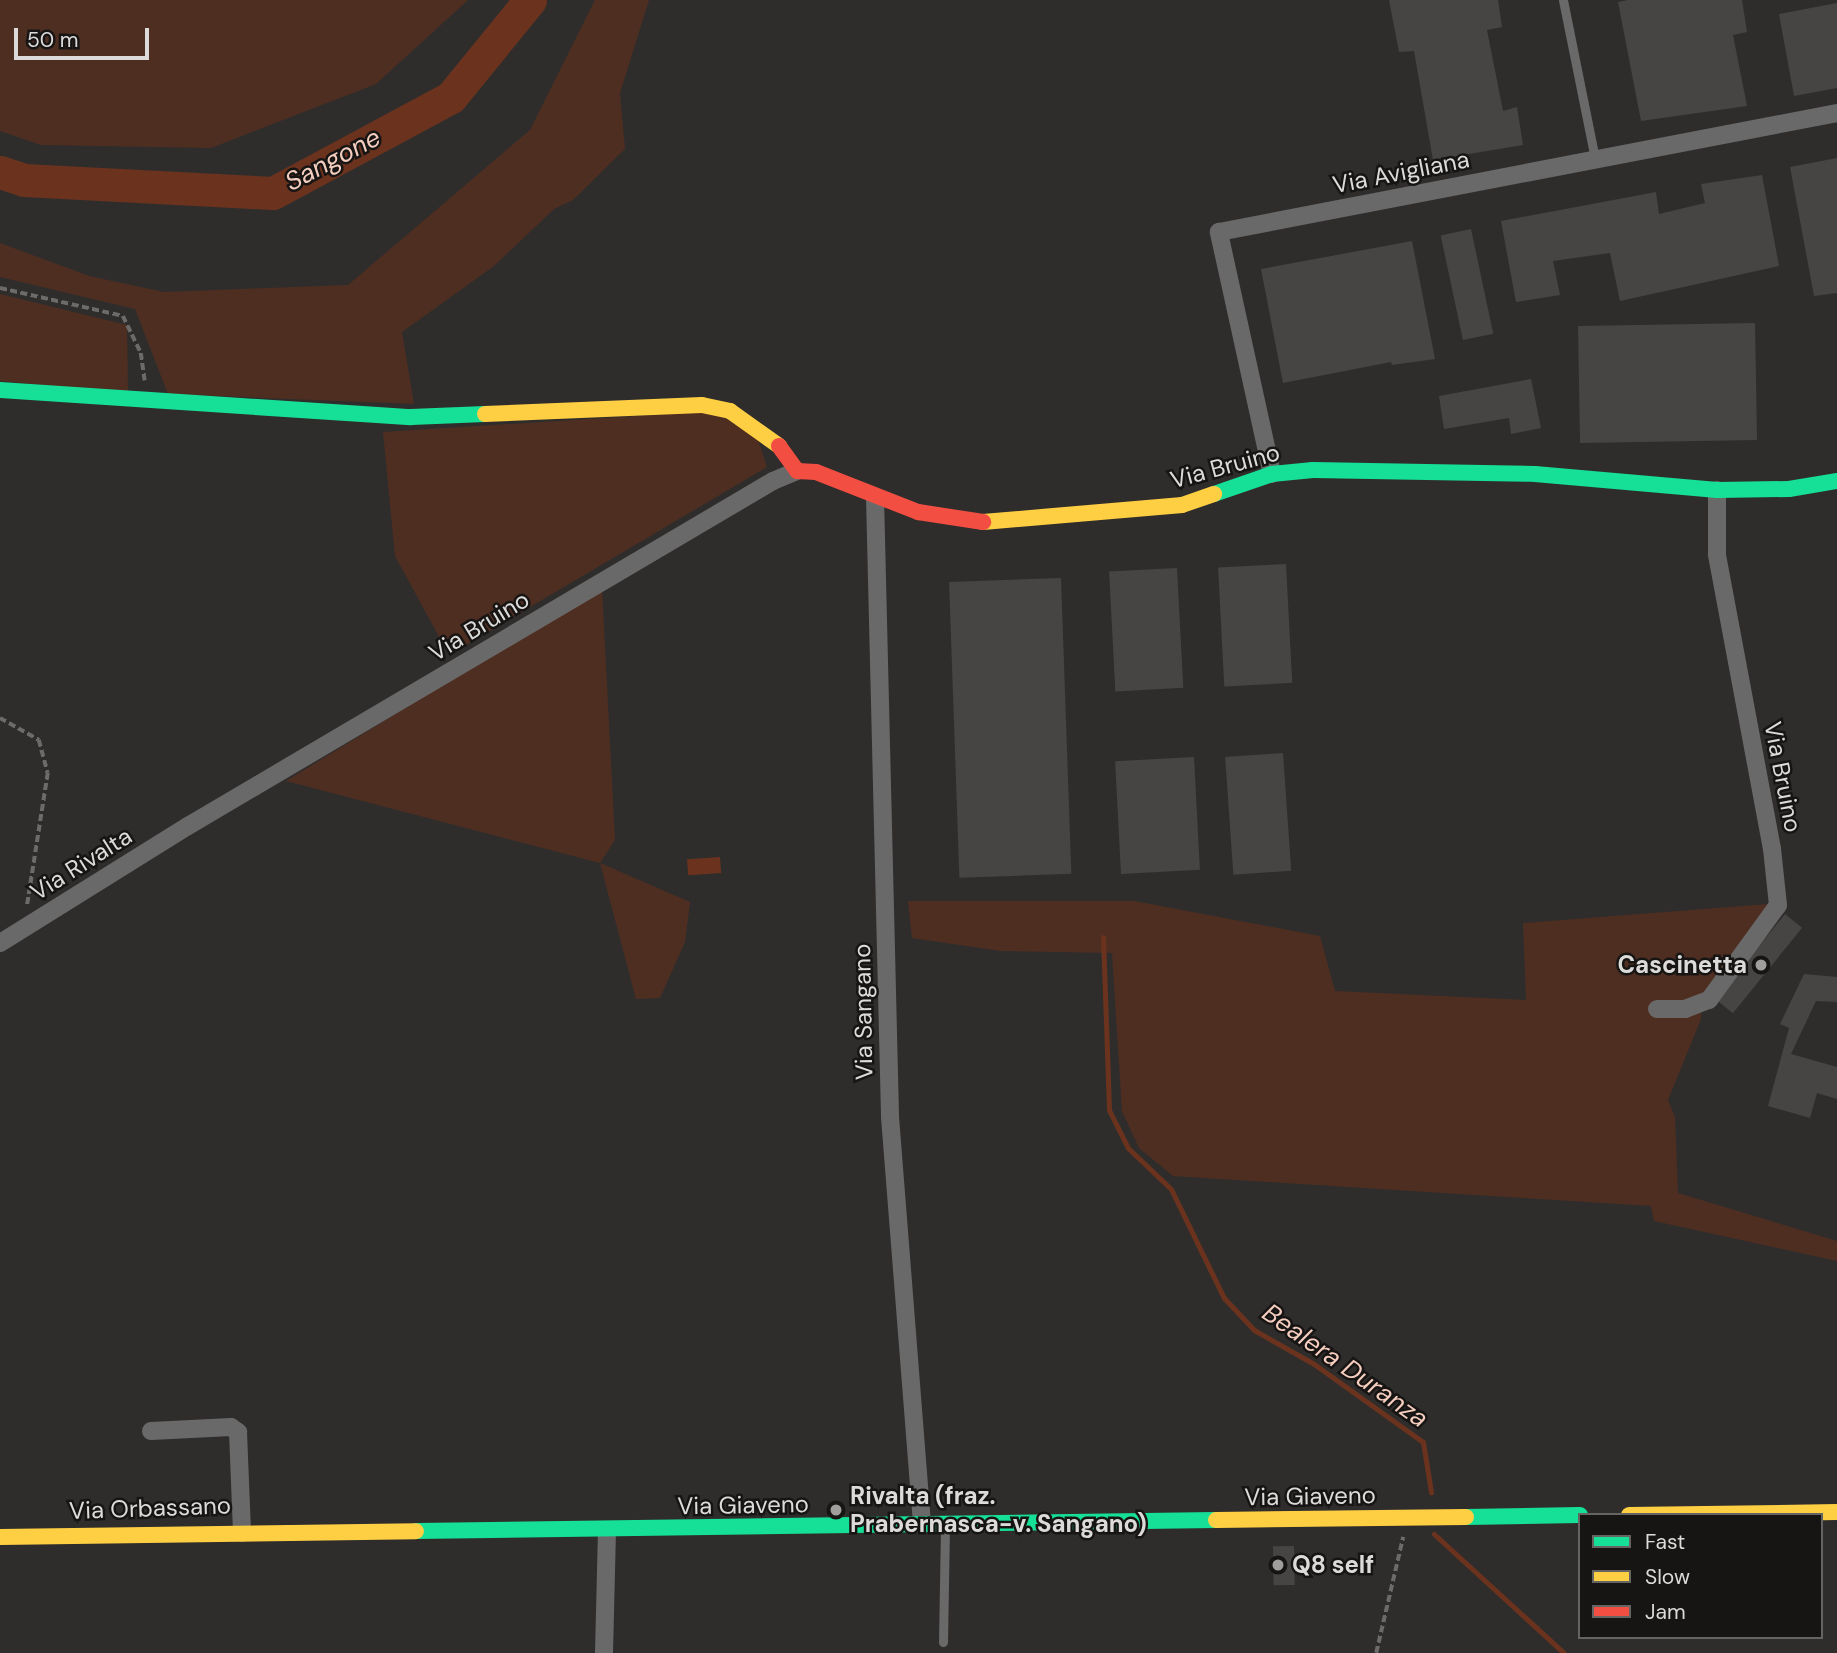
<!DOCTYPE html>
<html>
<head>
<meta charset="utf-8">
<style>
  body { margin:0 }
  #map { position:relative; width:1837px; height:1653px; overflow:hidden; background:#2f2d2c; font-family:"DM Sans",sans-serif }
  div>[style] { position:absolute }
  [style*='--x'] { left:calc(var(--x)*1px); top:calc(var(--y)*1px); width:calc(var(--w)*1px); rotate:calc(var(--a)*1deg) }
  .green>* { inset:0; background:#4f2e22 }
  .water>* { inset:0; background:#6b331e; transform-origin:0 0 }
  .stream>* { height:5px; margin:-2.5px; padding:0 2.5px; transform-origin:2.5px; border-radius:2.5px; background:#6b331e }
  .river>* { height:33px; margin:-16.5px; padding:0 16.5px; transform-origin:16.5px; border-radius:16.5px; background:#6b331e }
  .building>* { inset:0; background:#464544; transform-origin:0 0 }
  .path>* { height:3.5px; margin-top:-1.75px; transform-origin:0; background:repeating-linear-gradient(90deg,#6c6b6a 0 7px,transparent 0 10.5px) }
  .lane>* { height:9px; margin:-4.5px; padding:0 4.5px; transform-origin:4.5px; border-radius:4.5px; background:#6a6969 }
  .street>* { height:18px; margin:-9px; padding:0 9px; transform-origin:9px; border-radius:9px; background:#6a6969 }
  .fast>* { height:16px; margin:-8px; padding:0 8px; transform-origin:8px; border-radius:8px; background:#16e098 }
  .slow>* { height:16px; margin:-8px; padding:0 8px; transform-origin:8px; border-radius:8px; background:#ffcf43 }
  .jam>* { height:16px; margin:-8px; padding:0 8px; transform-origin:8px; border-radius:8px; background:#f24e42 }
  .dots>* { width:19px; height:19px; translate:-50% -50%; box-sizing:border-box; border:4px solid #171514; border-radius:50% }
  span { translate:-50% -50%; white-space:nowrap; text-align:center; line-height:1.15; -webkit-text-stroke:5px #171514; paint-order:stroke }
  .street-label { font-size:24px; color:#dddbda }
  .poi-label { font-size:24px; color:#dddbda; font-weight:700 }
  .right { translate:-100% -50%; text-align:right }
  .left { translate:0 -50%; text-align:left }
  .water-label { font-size:26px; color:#f4cdbe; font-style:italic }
  .legend { position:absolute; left:1578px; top:1513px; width:245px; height:126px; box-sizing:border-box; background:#171514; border:2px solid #666463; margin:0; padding:9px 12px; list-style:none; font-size:21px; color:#dddbda }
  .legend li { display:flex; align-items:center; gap:14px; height:35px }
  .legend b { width:35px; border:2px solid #666463 }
  .scale { position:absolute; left:14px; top:28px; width:135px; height:32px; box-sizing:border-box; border:4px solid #dddbda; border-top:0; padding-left:9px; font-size:21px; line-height:24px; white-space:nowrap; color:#dddbda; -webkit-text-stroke:5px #171514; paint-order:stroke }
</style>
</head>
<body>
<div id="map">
  <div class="green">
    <div style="clip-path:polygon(0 0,468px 0,376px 84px,211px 148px,41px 145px,0 131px)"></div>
    <div style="clip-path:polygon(595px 0,649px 0,620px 93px,625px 149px,573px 200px,554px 209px,494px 266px,402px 332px,414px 404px,168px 394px,135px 309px,0 277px,0 243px,89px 276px,164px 292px,348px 285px,530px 130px)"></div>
    <div style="clip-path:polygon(0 294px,127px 325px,128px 393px,0 381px)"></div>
    <div style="clip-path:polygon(701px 412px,727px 417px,757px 437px,767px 467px,449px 655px,395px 556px,383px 432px)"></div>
    <div style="clip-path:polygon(602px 588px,615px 840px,600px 863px,690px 902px,685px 942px,660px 998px,636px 999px,600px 863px,286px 781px)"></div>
    <div style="clip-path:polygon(908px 901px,1134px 901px,1320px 936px,1335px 991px,1526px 1000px,1523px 923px,1769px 904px,1702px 998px,1701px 1019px,1668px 1100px,1675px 1117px,1678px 1193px,1837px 1241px,1837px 1261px,1654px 1221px,1651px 1206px,1173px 1176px,1139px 1148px,1122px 1111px,1112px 953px,1001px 951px,912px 938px)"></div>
  </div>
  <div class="water">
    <div style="left:720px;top:857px;width:16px;height:33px;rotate:86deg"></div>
  </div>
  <div class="stream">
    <div style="--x:1103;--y:937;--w:173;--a:88"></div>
    <div style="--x:1109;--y:1110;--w:42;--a:63.4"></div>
    <div style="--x:1128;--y:1148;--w:59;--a:43.6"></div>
    <div style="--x:1171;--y:1189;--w:121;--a:64.1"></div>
    <div style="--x:1224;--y:1298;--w:44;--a:46.8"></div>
    <div style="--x:1254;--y:1330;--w:69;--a:29.5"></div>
    <div style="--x:1314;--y:1364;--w:134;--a:35.6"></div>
    <div style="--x:1423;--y:1442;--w:51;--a:80.9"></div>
    <div style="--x:1434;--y:1534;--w:176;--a:42.5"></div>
  </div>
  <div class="river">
    <div style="--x:0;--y:172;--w:25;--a:18"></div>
    <div style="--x:24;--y:180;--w:249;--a:3"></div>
    <div style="--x:273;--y:193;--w:202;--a:-28.3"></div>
    <div style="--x:451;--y:97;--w:125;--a:-50.8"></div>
  </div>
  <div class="building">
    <div style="clip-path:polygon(1389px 0,1498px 0,1502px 27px,1487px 30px,1503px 111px,1517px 107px,1523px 145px,1433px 160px,1414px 51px,1399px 52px)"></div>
    <div style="clip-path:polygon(1628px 0,1742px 0,1747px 32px,1733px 35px,1747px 106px,1641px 121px,1618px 2px)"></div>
    <div style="clip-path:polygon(1837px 3px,1837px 88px,1794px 96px,1779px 14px)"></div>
    <div style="clip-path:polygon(1837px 158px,1837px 293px,1814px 296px,1790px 167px)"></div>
    <div style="clip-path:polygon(1762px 175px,1779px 266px,1620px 301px,1610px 253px,1553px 261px,1560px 295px,1516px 302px,1501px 221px,1656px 192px,1659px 214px,1705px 203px,1701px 184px)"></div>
    <div style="left:1471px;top:229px;width:107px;height:31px;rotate:78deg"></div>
    <div style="clip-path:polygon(1412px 241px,1435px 359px,1392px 365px,1391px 362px,1283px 383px,1261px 269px)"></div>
    <div style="left:1755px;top:323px;width:117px;height:177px;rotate:89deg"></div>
    <div style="clip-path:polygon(1531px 379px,1541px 428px,1511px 434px,1509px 418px,1444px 429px,1439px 396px)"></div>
    <div style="left:1286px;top:564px;width:119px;height:68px;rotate:87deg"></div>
    <div style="left:1177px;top:568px;width:120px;height:68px;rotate:87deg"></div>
    <div style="left:1061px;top:578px;width:296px;height:112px;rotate:88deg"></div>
    <div style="left:1283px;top:753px;width:118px;height:58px;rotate:86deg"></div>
    <div style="left:1194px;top:757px;width:113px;height:79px;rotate:87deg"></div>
    <div style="left:1785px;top:914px;width:22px;height:110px;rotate:39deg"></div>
    <div style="clip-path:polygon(1804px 974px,1837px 977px,1837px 1002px,1816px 1001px,1791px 1054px,1837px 1067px,1837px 1099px,1817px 1093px,1810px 1118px,1768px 1106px,1789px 1028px,1780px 1024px)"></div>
    <div style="left:1294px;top:1546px;width:39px;height:21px;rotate:89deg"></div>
  </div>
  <div class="path">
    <div style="--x:0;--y:288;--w:126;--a:12.8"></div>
    <div style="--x:123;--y:316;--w:41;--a:64.1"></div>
    <div style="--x:141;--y:353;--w:28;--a:82"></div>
    <div style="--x:0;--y:718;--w:45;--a:29.4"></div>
    <div style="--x:39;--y:740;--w:34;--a:75"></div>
    <div style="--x:48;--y:773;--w:136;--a:98.9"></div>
    <div style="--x:1376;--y:1653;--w:119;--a:-76.9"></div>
  </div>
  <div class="lane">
    <div style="--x:1563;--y:0;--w:162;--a:78.6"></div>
    <div style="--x:943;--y:1642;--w:116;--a:-89"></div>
  </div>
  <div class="street">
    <div style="--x:1272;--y:474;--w:248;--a:-102.4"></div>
    <div style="--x:1219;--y:232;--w:629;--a:-10.9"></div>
    <div style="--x:875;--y:497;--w:620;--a:88.61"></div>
    <div style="--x:890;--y:1117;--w:409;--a:85.5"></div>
    <div style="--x:0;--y:943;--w:221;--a:-31.9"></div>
    <div style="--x:188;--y:826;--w:679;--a:-30.53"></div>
    <div style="--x:773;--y:481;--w:26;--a:-23"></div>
    <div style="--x:1657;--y:1009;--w:28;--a:0"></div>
    <div style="--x:1685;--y:1009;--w:26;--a:-21"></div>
    <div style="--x:1709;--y:1000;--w:117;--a:-54"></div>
    <div style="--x:1778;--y:905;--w:56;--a:-96.1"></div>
    <div style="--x:1772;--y:849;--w:300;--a:-100.6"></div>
    <div style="--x:1717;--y:554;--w:64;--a:-90"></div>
    <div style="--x:151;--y:1431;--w:80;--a:-2.9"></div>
    <div style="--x:231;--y:1427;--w:9;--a:36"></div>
    <div style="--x:238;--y:1432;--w:101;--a:87.7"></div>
    <div style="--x:604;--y:1653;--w:123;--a:-88.6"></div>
  </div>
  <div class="fast">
    <div style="--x:0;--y:390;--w:412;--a:3.8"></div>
    <div style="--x:411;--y:417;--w:74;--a:-2.3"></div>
    <div style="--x:1214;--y:494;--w:61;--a:-19"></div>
    <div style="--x:1272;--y:474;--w:41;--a:-5.6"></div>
    <div style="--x:1313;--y:470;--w:222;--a:1"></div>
    <div style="--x:1535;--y:474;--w:183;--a:5"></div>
    <div style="--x:1717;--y:490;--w:72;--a:-0.8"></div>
    <div style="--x:1789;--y:489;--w:49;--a:-9.5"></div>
    <div style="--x:1466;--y:1517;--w:114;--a:-1"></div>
    <div style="--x:416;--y:1531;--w:800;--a:-0.79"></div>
  </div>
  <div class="slow">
    <div style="--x:485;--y:414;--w:217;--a:-2.4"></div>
    <div style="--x:702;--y:405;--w:29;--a:12"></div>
    <div style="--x:730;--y:411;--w:60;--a:35.5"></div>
    <div style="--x:983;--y:522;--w:200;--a:-4.9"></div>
    <div style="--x:1182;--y:505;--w:34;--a:-19"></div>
    <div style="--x:1629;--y:1515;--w:208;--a:-0.8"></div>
    <div style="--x:1216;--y:1520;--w:250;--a:-0.7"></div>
    <div style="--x:0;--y:1537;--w:416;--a:-0.8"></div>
  </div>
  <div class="jam">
    <div style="--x:779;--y:446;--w:31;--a:54"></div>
    <div style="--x:797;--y:471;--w:19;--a:3"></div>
    <div style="--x:816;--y:472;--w:110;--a:21.4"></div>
    <div style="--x:918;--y:512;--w:66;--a:8.7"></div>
  </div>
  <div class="dots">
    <div style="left:1761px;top:965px;background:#a09e9d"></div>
    <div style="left:836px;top:1510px;background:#a09e9d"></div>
    <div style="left:1278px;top:1565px;background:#a09e9d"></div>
  </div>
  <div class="street-label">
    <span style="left:1401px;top:172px;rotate:-11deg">Via Avigliana</span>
    <span style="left:1225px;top:466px;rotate:-15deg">Via Bruino</span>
    <span style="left:479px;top:626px;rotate:-31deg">Via Bruino</span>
    <span style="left:1783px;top:777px;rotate:79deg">Via Bruino</span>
    <span style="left:81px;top:864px;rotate:-32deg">Via Rivalta</span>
    <span style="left:863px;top:1012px;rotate:-91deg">Via Sangano</span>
    <span style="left:1310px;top:1496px;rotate:-1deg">Via Giaveno</span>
    <span style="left:743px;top:1505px;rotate:-1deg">Via Giaveno</span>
    <span style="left:150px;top:1508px;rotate:-2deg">Via Orbassano</span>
  </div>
  <div class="poi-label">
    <span class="right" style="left:1747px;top:965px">Cascinetta</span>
    <span class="left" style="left:850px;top:1510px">Rivalta (fraz.<br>Prabernasca-v. Sangano)</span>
    <span class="left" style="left:1292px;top:1565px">Q8 self</span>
  </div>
  <div class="water-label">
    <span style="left:333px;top:160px;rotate:-28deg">Sangone</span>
    <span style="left:1345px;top:1366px;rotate:35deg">Bealera Duranza</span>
  </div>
  <ul class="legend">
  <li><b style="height:9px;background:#16e098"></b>Fast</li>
  <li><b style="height:9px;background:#ffcf43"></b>Slow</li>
  <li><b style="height:9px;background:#f24e42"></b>Jam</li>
  </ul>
  <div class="scale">50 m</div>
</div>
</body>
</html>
